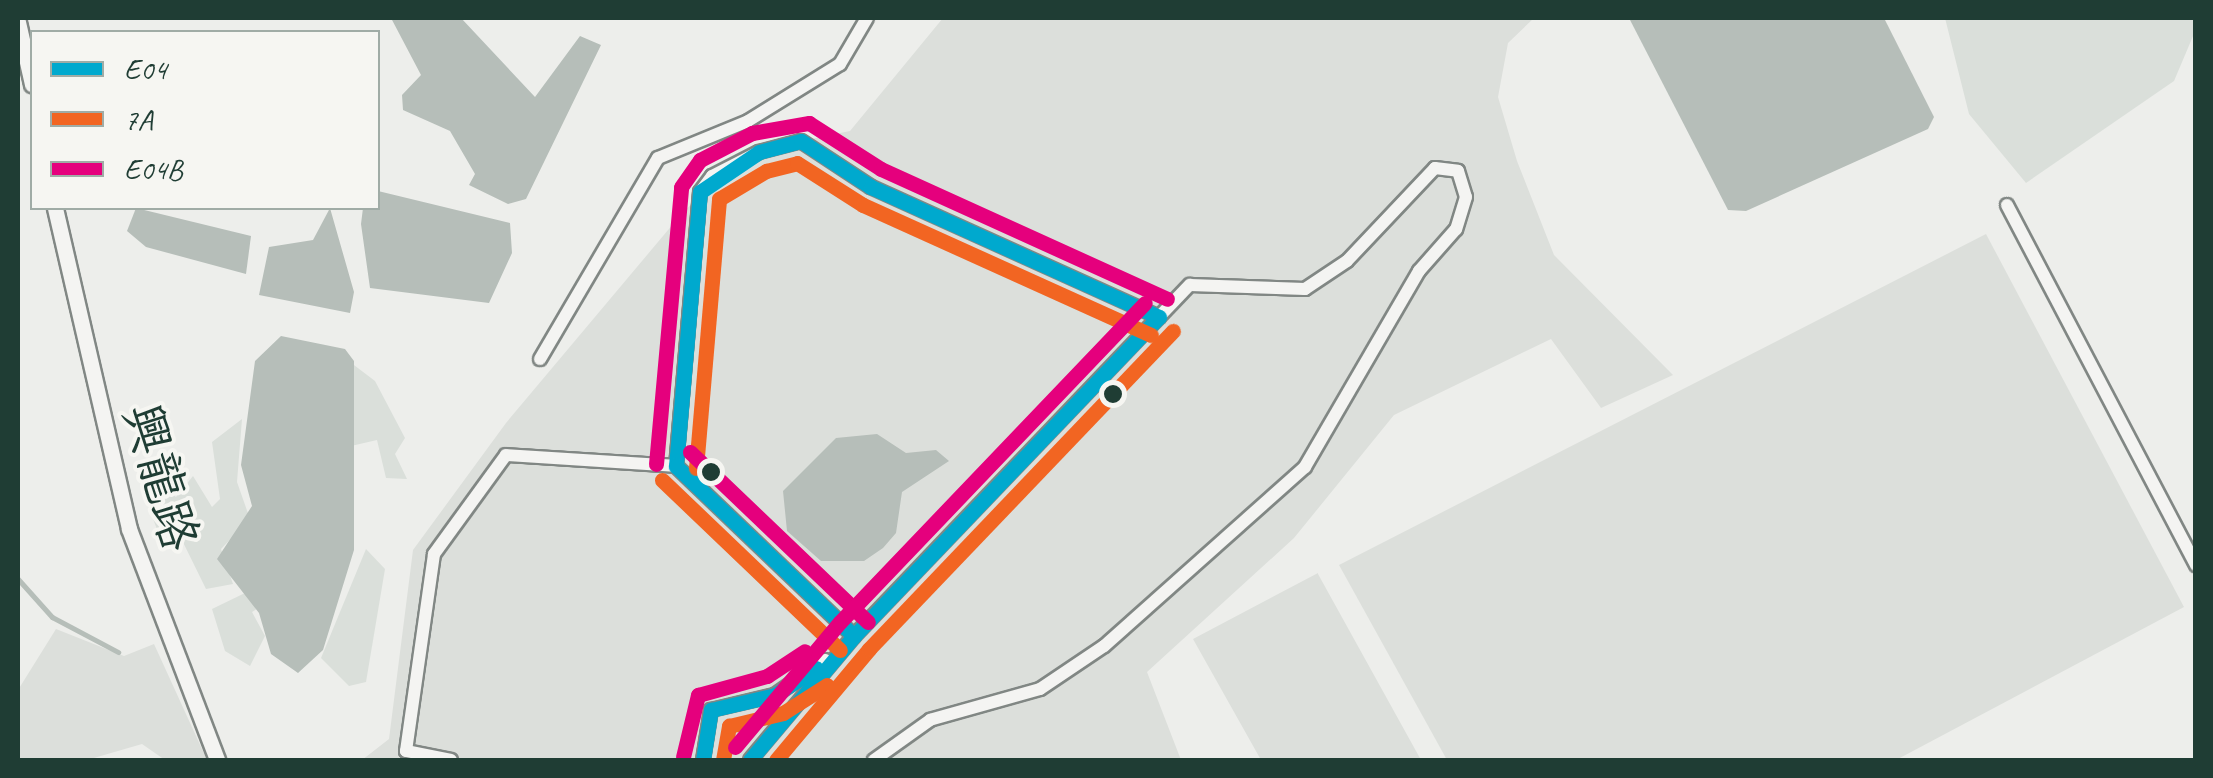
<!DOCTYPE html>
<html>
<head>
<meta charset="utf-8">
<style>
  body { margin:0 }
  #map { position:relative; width:2213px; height:778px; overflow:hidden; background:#edeeeb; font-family:Caveat,"LXGW WenKai TC",sans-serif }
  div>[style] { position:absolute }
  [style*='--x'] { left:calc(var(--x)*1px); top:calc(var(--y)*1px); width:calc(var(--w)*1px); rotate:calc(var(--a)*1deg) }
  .built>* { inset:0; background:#dcdfdb }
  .green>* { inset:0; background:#dadfda }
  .water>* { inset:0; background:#b6beb9 }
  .stream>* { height:5px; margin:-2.5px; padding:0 2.5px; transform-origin:2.5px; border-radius:2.5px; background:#b6beb9 }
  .roads { filter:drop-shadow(2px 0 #818784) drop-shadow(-2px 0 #818784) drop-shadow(0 2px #818784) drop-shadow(0 -2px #818784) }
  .minor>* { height:12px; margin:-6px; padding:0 6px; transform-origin:6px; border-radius:6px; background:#f4f4f2 }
  .tertiary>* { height:15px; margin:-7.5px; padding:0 7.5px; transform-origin:7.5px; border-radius:7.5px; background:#f4f4f2 }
  .bus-1>* { height:15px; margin:-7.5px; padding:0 7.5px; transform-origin:7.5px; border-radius:7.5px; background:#00a9ce }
  .bus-2>* { height:15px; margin:-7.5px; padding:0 7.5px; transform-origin:7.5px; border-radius:7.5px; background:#f26522 }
  .bus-3>* { height:15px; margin:-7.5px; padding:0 7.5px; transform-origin:7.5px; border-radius:7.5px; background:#e5007d }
  .dots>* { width:28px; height:28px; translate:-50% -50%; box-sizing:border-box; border:5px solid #f6f6f2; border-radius:50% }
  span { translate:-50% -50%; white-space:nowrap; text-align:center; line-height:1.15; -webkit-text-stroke:8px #f6f6f2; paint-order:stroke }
  .street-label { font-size:50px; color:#1f3d34 }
  .frame { position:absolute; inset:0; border:20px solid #1f3d34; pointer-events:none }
  .legend { position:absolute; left:30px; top:30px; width:350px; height:180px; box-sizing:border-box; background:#f6f6f2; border:2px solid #a0aca6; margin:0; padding:12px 18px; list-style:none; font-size:30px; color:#1f3d34 }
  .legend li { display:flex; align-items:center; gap:20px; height:50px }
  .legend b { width:50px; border:2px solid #a0aca6 }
</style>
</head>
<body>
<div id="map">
  <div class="built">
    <div style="clip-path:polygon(943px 18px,1534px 18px,1508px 43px,1498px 97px,1517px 161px,1554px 255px,1673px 375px,1601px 408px,1551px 339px,1394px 415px,1294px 538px,1147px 672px,1181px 760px,362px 760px,389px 739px,413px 550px,506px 423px,684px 211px,752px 151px,850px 131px)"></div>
    <div style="clip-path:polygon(1986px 234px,2184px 607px,1896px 760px,1447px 760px,1339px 565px)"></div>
    <div style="clip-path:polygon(1318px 573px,1318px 574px,1421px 760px,1261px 760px,1193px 639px)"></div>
    <div style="clip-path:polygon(56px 629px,124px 656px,154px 644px,207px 760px,165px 760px,142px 744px,87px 760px,18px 760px,18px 690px)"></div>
  </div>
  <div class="green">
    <div style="clip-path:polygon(1945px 18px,2195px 18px,2196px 29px,2174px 81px,2026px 183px,1969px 114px)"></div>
    <div style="clip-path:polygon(346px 359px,375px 381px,405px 438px,395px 454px,407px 479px,386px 478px,377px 440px,351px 446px)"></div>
    <div style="clip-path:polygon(242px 419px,237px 482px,250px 519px,221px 549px,233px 584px,206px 589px,176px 528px,157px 529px,143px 494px,157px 483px,176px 497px,193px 476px,212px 507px,220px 499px,212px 442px)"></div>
    <div style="clip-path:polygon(366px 549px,385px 569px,366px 682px,349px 686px,321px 658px)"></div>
    <div style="clip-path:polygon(245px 593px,263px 605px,252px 612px,265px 636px,250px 666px,225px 651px,212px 609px)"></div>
  </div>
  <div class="water">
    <div style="clip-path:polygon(391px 18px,461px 18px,535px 97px,580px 36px,601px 45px,526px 199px,508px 204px,469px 185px,475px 174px,450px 131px,403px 110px,402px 95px,421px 75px)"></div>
    <div style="clip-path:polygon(1629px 18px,1884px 18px,1934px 117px,1928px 129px,1746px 211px,1728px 210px)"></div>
    <div style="clip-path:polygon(378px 191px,510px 223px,512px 253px,489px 303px,370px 288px,361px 224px,363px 208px,378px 208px)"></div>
    <div style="clip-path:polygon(136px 208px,251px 236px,246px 274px,146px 247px,127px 231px)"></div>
    <div style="clip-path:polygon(330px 208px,354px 292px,350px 313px,259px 295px,269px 247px,313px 240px)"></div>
    <div style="clip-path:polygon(281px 336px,345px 349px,354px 361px,354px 550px,323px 650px,298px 673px,271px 654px,259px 613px,217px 559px,252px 506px,241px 465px,255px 361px)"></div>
    <div style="clip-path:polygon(877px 434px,906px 453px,936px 450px,949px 461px,902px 492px,896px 533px,883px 548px,864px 561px,821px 561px,787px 531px,783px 491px,836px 438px)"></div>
  </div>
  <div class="stream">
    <div style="--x:18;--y:579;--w:51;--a:48.2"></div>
    <div style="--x:52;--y:617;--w:75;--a:27.9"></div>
  </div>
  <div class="roads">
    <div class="minor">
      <div style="--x:2007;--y:205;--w:407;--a:62.3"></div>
      <div style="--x:540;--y:359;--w:233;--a:-59.6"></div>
      <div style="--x:658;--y:158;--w:97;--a:-22.3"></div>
      <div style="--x:748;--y:121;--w:108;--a:-31.8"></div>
      <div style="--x:840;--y:64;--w:53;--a:-59.6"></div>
      <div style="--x:676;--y:466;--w:275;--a:-85"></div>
      <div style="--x:700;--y:192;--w:20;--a:-53"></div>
      <div style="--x:712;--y:176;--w:53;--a:-27.1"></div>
      <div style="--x:759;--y:152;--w:43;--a:-14.7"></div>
      <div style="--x:801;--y:141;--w:84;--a:33.3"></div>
      <div style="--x:871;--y:187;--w:316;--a:24.3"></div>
      <div style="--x:451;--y:760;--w:46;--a:-168.7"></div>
      <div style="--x:406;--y:751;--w:199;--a:-81.9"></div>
      <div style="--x:434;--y:554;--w:122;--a:-54"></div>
      <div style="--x:506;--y:455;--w:170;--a:3.7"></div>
      <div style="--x:676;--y:466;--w:246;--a:43.7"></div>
      <div style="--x:703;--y:760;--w:51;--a:-80.9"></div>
      <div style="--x:711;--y:710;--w:66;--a:-13.2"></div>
      <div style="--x:775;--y:695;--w:61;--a:-35"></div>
      <div style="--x:750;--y:760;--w:162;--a:-50"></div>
      <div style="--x:854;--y:636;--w:486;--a:-46.3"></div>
      <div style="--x:1190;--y:285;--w:115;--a:2"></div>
      <div style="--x:1305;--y:289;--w:50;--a:-33.7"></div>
      <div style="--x:1347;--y:261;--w:128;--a:-46.6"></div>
      <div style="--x:1435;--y:168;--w:23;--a:7"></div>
      <div style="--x:1458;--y:171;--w:27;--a:73"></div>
      <div style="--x:1466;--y:197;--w:34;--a:107"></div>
      <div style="--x:1456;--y:229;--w:56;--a:131.4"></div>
      <div style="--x:1419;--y:271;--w:227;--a:120.2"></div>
      <div style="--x:1305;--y:467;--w:269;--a:138.3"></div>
      <div style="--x:1104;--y:646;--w:77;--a:146.1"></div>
      <div style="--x:1040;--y:689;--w:114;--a:164.3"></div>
      <div style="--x:930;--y:720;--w:69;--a:144.5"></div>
    </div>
    <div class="tertiary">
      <div style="--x:18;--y:22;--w:64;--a:77.3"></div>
      <div style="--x:55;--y:208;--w:329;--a:77"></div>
      <div style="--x:129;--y:529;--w:247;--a:69.1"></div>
    </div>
  </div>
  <div class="bus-1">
    <div style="--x:676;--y:466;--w:275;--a:-85"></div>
    <div style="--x:700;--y:192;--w:71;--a:-34.1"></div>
    <div style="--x:759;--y:152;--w:43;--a:-14.7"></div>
    <div style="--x:801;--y:141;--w:84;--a:33.3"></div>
    <div style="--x:871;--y:187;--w:316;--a:24.3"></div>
    <div style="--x:676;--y:466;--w:246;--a:43.7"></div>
    <div style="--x:703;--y:760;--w:51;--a:-80.9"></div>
    <div style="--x:711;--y:710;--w:66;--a:-13.2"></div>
    <div style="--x:775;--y:695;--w:49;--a:-33.4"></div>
    <div style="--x:750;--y:760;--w:162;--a:-50"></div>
    <div style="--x:854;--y:636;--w:441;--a:-46.3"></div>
  </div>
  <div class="bus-2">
    <div style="--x:696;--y:468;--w:270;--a:-85.1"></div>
    <div style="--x:719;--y:199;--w:55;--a:-30.8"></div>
    <div style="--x:766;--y:171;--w:32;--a:-14"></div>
    <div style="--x:797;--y:163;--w:78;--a:32.5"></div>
    <div style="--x:863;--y:205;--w:316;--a:24.3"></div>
    <div style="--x:662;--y:480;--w:246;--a:43.7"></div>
    <div style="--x:723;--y:760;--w:35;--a:-80"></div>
    <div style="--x:729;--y:726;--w:56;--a:-13.5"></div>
    <div style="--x:783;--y:713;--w:52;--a:-32.5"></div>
    <div style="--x:776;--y:760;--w:145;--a:-50"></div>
    <div style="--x:869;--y:649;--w:440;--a:-46.3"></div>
  </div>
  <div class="bus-3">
    <div style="--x:690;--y:452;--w:246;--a:43.7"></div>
    <div style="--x:656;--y:464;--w:278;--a:-84.8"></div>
    <div style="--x:681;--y:187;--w:33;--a:-55"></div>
    <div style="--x:700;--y:160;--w:59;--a:-27.4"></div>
    <div style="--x:752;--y:133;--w:58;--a:-10"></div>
    <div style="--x:809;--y:123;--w:85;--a:32.6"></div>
    <div style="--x:881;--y:169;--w:314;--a:24.4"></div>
    <div style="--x:735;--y:747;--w:163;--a:-50"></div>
    <div style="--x:840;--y:622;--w:441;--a:-46.3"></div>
    <div style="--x:683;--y:757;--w:64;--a:-76.4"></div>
    <div style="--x:698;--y:695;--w:72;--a:-15.4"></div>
    <div style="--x:767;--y:676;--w:45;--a:-33.3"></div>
  </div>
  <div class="dots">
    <div style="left:1113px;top:394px;background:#1f3d34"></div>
    <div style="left:711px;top:472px;background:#1f3d34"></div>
  </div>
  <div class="street-label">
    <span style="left:161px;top:477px;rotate:74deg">興龍路</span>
  </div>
  <div class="frame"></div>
  <ul class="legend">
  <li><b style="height:12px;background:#00a9ce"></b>E04</li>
  <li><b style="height:12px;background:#f26522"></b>7A</li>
  <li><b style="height:12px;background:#e5007d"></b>E04B</li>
  </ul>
</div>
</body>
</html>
